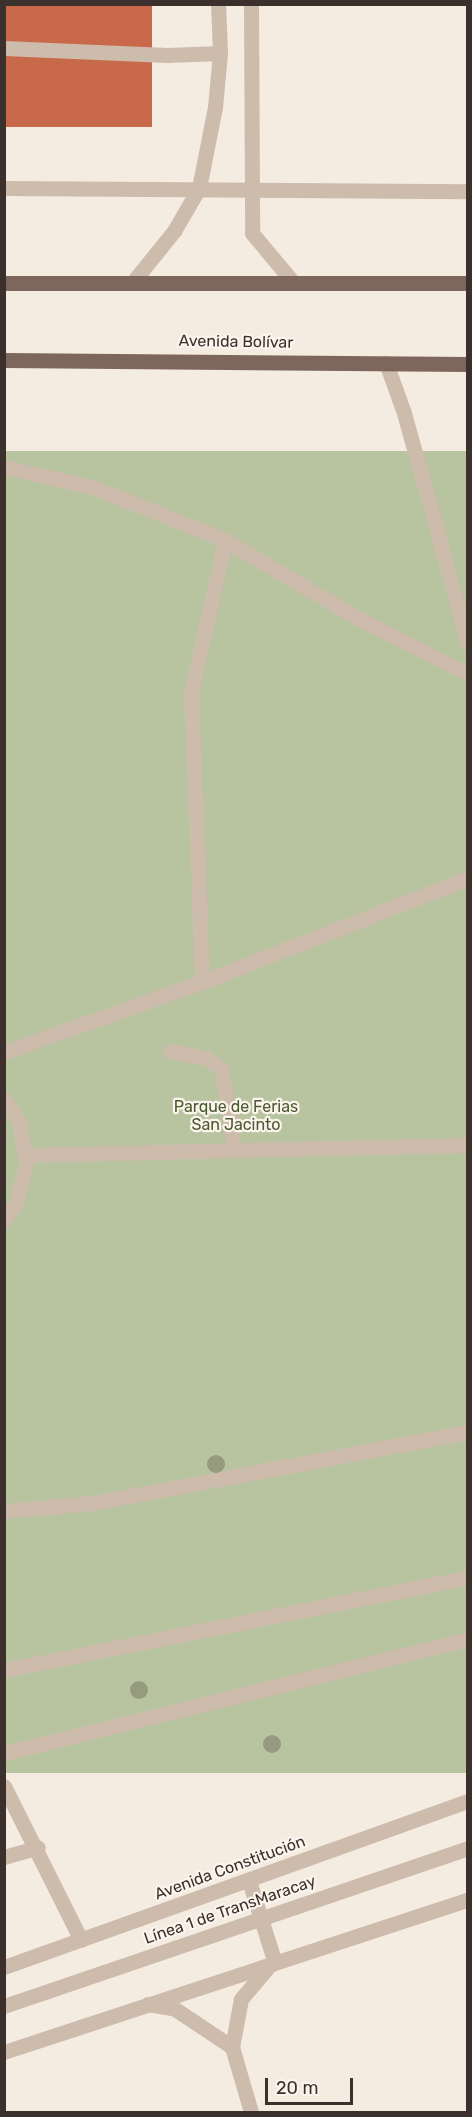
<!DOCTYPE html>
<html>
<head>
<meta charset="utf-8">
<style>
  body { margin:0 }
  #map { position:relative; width:472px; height:2117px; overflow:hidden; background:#f4ebe1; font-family:Rubik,sans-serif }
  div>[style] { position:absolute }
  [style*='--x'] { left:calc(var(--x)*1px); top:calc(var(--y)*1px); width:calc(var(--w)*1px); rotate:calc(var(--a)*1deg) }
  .green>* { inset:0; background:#b8c4a0; transform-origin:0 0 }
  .building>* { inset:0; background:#c8694b; transform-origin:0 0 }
  .minor>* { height:15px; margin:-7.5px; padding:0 7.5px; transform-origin:7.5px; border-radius:7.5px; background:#cdbbac }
  .major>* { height:15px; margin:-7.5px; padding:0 7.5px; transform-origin:7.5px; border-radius:7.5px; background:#7d675c }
  .trees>* { width:18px; height:18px; margin:-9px; border-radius:50%; background:#969b7f }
  span { translate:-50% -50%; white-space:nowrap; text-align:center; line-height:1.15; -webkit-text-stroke:4.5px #fbf5ee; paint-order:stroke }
  .street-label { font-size:16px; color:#3b302b }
  .park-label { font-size:16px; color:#4a5a2e }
  .frame { position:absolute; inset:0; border:6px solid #3b302b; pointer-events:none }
  .scale { position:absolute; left:265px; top:2078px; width:88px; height:27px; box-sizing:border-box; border:3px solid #3b302b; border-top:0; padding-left:8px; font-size:18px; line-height:21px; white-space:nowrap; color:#3b302b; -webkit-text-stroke:4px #fbf5ee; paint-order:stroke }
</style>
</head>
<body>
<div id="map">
  <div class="green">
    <div style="left:468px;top:451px;width:1322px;height:464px;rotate:90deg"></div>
  </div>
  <div class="building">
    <div style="left:4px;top:4px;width:148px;height:123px"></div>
  </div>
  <div class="minor">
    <div style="--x:251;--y:4;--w:229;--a:89.7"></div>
    <div style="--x:252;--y:233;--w:62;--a:50.2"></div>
    <div style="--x:4;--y:48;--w:163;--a:2.5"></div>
    <div style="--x:167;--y:55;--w:53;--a:-2.2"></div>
    <div style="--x:4;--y:188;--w:464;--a:0.4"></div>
    <div style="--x:132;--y:283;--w:67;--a:-51.1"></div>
    <div style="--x:174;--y:231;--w:50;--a:-59.8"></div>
    <div style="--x:199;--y:188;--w:83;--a:-78.8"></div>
    <div style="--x:215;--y:107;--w:54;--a:-84.7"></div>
    <div style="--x:220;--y:53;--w:49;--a:-92.3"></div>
    <div style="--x:386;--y:363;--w:53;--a:70.2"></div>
    <div style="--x:404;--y:413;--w:239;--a:74.5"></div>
    <div style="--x:4;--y:467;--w:90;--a:12.8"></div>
    <div style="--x:92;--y:487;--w:143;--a:21.7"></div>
    <div style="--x:225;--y:540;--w:153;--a:30.6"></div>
    <div style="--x:357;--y:618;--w:124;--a:26.8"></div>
    <div style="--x:202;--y:982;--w:291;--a:-92.2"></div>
    <div style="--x:191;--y:691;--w:155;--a:-77.3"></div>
    <div style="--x:170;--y:1051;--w:37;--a:11"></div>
    <div style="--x:206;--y:1058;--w:19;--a:36"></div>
    <div style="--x:221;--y:1069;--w:81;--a:80.8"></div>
    <div style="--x:4;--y:1052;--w:210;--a:-19.5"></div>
    <div style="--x:202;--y:982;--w:286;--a:-21.4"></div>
    <div style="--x:4;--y:1099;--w:28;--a:58"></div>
    <div style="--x:19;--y:1123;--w:42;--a:80.3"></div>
    <div style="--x:26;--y:1164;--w:40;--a:104.4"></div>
    <div style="--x:16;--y:1203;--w:22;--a:124"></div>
    <div style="--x:25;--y:1155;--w:443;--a:-1.3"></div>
    <div style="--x:4;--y:1511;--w:88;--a:-5.2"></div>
    <div style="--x:92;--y:1503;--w:383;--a:-10.7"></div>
    <div style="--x:4;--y:1670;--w:473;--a:-11.3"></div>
    <div style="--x:4;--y:1753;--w:478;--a:-13.8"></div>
    <div style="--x:4;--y:1786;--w:172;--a:63.4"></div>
    <div style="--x:4;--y:1857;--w:35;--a:-16"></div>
    <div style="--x:249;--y:1881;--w:83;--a:72.4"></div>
    <div style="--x:274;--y:1960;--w:51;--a:130.2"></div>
    <div style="--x:241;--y:1999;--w:49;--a:100.6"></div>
    <div style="--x:232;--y:2047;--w:68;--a:73.7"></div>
    <div style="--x:4;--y:1967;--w:493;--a:-19.7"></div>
    <div style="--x:148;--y:2004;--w:27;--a:10"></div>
    <div style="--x:175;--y:2009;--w:69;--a:33.7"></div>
    <div style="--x:4;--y:2006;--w:490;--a:-18.8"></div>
    <div style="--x:4;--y:2052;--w:489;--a:-18.2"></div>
  </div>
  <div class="major">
    <div style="--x:4;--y:283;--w:464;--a:0"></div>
    <div style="--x:4;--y:360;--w:464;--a:0.5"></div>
  </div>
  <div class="trees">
    <div style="left:216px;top:1464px"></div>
    <div style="left:139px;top:1690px"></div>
    <div style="left:272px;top:1744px"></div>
  </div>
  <div class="street-label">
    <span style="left:236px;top:342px;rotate:1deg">Avenida Bolívar</span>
    <span style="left:230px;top:1868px;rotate:-20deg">Avenida Constitución</span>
    <span style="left:230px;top:1910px;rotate:-19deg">Línea 1 de TransMaracay</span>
  </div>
  <div class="park-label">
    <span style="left:236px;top:1116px">Parque de Ferias<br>San Jacinto</span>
  </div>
  <div class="frame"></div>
  <div class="scale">20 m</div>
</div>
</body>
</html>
